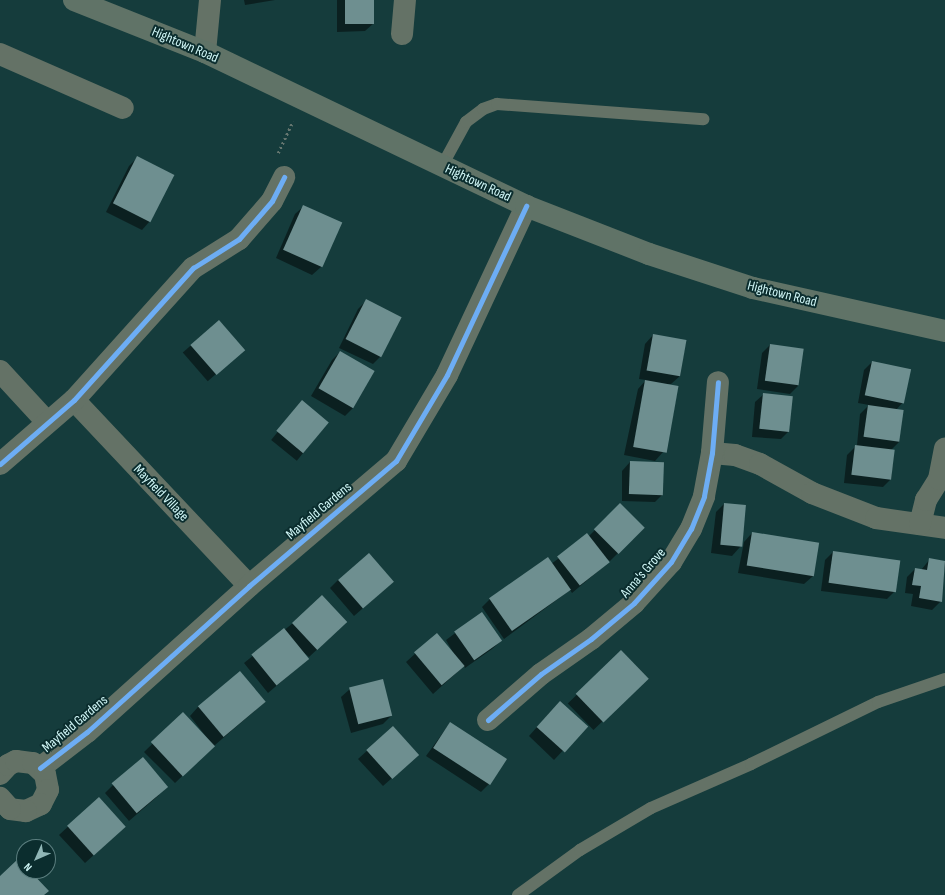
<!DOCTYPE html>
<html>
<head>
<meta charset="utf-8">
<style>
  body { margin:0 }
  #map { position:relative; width:945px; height:895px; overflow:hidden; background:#153c3c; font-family:"Sofia Sans Condensed",sans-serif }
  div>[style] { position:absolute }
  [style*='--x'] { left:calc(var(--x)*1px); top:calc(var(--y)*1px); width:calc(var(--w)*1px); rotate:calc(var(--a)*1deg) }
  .shadow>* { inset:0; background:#0007; transform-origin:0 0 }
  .building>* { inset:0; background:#6e8f90; transform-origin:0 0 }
  .path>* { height:2.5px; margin-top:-1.25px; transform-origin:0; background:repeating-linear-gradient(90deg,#65766f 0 2px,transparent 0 5px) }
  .lane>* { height:12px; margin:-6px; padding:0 6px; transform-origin:6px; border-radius:6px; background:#647266 }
  .street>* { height:22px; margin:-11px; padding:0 11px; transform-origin:11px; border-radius:11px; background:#647266 }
  .secondary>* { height:22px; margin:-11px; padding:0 11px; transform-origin:11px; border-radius:11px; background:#607367 }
  .cycleway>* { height:5px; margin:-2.5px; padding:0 2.5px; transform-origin:2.5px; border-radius:2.5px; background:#6dadf4 }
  span { translate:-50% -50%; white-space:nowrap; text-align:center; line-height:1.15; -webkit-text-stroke:4px #0b2d2e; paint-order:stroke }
  .street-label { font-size:14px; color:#d2f8f8 }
  .north { position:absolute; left:16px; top:839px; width:40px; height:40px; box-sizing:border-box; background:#0b2d2e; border:1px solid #5b7e7f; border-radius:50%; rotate:225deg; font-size:11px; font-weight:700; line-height:16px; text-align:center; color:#d2f8f8 }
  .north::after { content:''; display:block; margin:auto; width:14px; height:18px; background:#90b6b6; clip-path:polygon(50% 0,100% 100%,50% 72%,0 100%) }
</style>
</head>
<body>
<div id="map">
  <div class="shadow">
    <div style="clip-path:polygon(244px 0,275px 0,245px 5px)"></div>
    <div style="clip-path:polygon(337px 0,373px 0,374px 23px,365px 31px,337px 32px)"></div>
    <div style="clip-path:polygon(137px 158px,150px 221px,142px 230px,106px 212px,129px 166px)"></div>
    <div style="clip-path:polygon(304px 206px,340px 223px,321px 267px,312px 275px,276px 258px,295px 214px)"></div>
    <div style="clip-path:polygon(367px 300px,381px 356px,373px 364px,339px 348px,358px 309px)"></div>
    <div style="left:219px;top:321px;width:38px;height:48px;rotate:49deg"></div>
    <div style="clip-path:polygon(653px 335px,685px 341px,680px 376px,671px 384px,667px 384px,663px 452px,655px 461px,624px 455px,638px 389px,646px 380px,639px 379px,645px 344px)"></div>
    <div style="clip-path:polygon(770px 345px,798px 386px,790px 394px,757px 389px,762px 353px)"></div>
    <div style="clip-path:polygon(340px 352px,353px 408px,345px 416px,311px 396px,332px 360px)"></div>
    <div style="clip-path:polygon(872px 362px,904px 401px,896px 410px,899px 442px,890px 451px,894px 451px,891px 479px,883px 487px,844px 483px,847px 455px,857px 445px,860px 414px,869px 405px,858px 403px,864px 370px)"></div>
    <div style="clip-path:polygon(764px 394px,789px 431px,781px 439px,752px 437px,755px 402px)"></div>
    <div style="left:302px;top:402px;width:33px;height:49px;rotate:39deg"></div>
    <div style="clip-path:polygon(630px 462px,663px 494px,655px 502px,622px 501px,622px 471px)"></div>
    <div style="clip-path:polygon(724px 504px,740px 547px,732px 556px,711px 553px,716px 512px)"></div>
    <div style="clip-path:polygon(620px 505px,643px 528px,610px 561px,605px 558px,609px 562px,572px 593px,570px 590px,504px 639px,482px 607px,490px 599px,551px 564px,588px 537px)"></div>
    <div style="clip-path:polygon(752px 533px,818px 544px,813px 576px,804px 584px,738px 573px,744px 542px)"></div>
    <div style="clip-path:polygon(833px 552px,895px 591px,887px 599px,821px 591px,825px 560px)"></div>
    <div style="clip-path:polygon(930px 559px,945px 562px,941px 601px,932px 610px,911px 606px,913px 594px,905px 593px,907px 577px,915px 569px,921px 570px)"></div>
    <div style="clip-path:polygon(338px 580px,393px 582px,354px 616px,330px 588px)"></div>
    <div style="clip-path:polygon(482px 613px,501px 641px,492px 649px,465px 668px,464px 666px,433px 694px,406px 662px,437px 634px,455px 656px,446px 640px)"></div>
    <div style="clip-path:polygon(293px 623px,338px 630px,309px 657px,302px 651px,308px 659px,268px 693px,244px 663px)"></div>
    <div style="left:621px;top:652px;width:37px;height:74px;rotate:46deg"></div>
    <div style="clip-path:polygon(350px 689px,391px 716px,383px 724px,351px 733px,341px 697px)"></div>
    <div style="clip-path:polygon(265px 702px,215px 745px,175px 783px,144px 752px,183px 714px,211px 743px,190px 716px,198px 707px)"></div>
    <div style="clip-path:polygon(552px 710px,586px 726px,554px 760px,529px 736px)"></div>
    <div style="clip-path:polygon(450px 723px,489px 784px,481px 792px,426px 756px)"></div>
    <div style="clip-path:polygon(393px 727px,409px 763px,383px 786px,358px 759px)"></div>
    <div style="clip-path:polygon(113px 785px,159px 795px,129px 821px,105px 793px)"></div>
    <div style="clip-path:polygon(99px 798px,116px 835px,85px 863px,59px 835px)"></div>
  </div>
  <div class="building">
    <div style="left:345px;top:0;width:29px;height:24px"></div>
    <div style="left:137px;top:156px;width:42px;height:53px;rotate:27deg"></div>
    <div style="left:303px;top:205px;width:43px;height:49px;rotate:24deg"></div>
    <div style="left:366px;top:299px;width:40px;height:45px;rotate:27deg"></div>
    <div style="left:219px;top:320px;width:40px;height:38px;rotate:49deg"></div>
    <div style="left:653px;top:334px;width:34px;height:37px;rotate:10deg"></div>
    <div style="left:770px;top:344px;width:34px;height:37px;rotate:8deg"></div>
    <div style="left:340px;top:351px;width:40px;height:43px;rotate:30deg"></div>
    <div style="left:872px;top:361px;width:40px;height:35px;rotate:12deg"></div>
    <div style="left:645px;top:380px;width:34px;height:68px;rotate:10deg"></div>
    <div style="left:763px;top:393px;width:30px;height:36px;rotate:6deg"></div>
    <div style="left:302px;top:400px;width:35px;height:40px;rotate:40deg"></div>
    <div style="left:868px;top:405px;width:36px;height:32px;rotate:8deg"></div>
    <div style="left:855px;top:445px;width:40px;height:30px;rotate:7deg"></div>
    <div style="left:630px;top:461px;width:34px;height:33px;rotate:2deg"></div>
    <div style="left:620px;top:503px;width:35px;height:37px;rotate:45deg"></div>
    <div style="left:724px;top:503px;width:22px;height:42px;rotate:5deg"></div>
    <div style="left:752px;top:532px;width:68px;height:34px;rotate:9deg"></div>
    <div style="left:587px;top:533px;width:37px;height:38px;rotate:52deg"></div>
    <div style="left:833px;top:551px;width:68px;height:32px;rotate:8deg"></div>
    <div style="left:369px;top:553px;width:38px;height:41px;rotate:49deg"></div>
    <div style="left:548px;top:557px;width:40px;height:72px;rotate:55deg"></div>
    <div style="clip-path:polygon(929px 558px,945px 561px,942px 602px,919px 598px,921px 586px,912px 585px,915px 568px,927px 570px)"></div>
    <div style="left:322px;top:595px;width:37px;height:41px;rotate:47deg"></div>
    <div style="left:482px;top:612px;width:35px;height:34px;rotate:55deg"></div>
    <div style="left:284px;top:628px;width:40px;height:42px;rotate:51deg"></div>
    <div style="left:437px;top:633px;width:43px;height:30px;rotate:50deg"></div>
    <div style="left:621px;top:650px;width:40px;height:63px;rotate:46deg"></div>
    <div style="left:240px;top:671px;width:40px;height:55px;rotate:50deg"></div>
    <div style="left:383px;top:679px;width:38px;height:35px;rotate:76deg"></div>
    <div style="left:560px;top:701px;width:38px;height:35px;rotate:42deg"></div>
    <div style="left:183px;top:712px;width:47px;height:44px;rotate:47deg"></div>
    <div style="left:450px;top:722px;width:68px;height:31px;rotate:33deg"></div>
    <div style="left:393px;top:726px;width:39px;height:36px;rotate:48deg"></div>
    <div style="left:143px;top:757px;width:39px;height:41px;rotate:50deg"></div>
    <div style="left:99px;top:797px;width:40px;height:43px;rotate:48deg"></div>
    <div style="clip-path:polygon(18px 859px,24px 865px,24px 871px,30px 871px,49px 891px,44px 895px,0 895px,0 876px)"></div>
  </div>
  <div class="path">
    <div style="--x:278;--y:153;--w:35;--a:-65"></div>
  </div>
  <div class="lane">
    <div style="--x:442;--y:166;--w:50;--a:-61.4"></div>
    <div style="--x:466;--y:122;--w:21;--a:-37"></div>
    <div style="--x:483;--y:109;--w:15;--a:-20"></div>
    <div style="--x:497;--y:104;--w:207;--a:4.2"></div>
    <div style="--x:518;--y:895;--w:77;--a:-36"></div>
    <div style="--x:580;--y:850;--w:82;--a:-30.6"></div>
    <div style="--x:651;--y:808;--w:109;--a:-23.7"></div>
    <div style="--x:751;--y:764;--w:141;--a:-26"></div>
    <div style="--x:878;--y:702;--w:71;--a:-18.9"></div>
  </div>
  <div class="street">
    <div style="--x:402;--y:34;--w:34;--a:-85"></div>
    <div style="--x:205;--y:52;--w:52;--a:-84.5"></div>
    <div style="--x:0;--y:54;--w:134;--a:23.7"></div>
    <div style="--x:0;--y:371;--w:69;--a:47.3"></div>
    <div style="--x:74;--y:400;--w:255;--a:46.7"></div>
    <div style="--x:712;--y:453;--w:23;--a:5"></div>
    <div style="--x:735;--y:455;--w:27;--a:20"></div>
    <div style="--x:760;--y:464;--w:60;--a:29.1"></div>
    <div style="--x:812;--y:493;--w:69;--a:21.3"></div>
    <div style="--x:876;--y:518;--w:70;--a:8.2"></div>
    <div style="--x:0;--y:464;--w:98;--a:-40.9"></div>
    <div style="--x:74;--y:400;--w:178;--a:-48"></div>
    <div style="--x:193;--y:268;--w:54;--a:-32.2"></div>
    <div style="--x:239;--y:239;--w:50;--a:-49"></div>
    <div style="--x:272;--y:201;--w:27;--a:-63"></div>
    <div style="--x:920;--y:524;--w:25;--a:-76"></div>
    <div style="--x:926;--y:500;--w:25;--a:-58"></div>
    <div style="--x:939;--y:479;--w:31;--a:-79"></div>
    <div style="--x:488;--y:720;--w:70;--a:-41"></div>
    <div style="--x:541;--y:674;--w:61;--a:-35"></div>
    <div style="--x:591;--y:639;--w:56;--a:-39.9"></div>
    <div style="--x:634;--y:603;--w:55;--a:-47.9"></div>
    <div style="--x:671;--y:562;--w:39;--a:-59"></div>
    <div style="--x:691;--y:529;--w:35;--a:-68"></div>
    <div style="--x:704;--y:496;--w:44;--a:-79.5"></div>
    <div style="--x:712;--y:453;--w:71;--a:-85.2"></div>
    <div style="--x:40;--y:768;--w:59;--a:-37.5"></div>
    <div style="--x:87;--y:732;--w:218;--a:-42"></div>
    <div style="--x:249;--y:586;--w:193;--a:-40.4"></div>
    <div style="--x:396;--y:461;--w:100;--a:-59.3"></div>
    <div style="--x:447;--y:375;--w:187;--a:-64.9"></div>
    <div style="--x:0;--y:774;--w:12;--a:-48"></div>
    <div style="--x:8;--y:765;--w:9;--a:-27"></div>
    <div style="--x:16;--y:761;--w:17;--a:7"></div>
    <div style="--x:33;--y:763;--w:16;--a:43"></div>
    <div style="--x:45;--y:774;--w:16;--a:79"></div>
    <div style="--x:48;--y:790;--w:16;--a:117"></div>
    <div style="--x:41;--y:804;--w:17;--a:155"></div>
    <div style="--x:26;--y:811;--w:16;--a:-173"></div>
    <div style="--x:10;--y:809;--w:15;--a:-132"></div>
  </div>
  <div class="secondary">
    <div style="--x:74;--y:0;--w:141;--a:21.7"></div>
    <div style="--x:205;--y:52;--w:356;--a:25.6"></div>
    <div style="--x:526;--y:206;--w:132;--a:21.3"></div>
    <div style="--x:649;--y:254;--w:109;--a:18.1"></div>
    <div style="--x:753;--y:288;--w:197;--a:12.6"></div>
  </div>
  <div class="cycleway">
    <div style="--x:0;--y:464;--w:98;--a:-40.9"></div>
    <div style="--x:74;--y:400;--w:178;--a:-48"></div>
    <div style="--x:193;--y:268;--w:54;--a:-32.2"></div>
    <div style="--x:239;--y:239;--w:50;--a:-49"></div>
    <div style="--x:272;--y:201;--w:27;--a:-63"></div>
    <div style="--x:488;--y:720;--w:70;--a:-41"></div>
    <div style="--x:541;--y:674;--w:61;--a:-35"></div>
    <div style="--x:591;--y:639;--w:56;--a:-39.9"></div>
    <div style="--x:634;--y:603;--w:55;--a:-47.9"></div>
    <div style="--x:671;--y:562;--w:39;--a:-59"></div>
    <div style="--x:691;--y:529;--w:35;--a:-68"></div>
    <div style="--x:704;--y:496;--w:44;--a:-79.5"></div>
    <div style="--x:712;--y:453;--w:71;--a:-85.2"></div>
    <div style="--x:40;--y:768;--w:59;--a:-37.5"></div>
    <div style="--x:87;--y:732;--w:218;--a:-42"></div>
    <div style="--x:249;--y:586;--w:193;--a:-40.4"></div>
    <div style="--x:396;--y:461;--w:100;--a:-59.3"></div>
    <div style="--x:447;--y:375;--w:187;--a:-64.9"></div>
  </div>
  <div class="street-label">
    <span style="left:185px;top:45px;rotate:23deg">Hightown Road</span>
    <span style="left:478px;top:183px;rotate:25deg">Hightown Road</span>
    <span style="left:782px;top:294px;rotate:14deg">Hightown Road</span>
    <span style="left:161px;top:493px;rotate:46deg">Mayfield Village</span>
    <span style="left:319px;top:511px;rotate:-40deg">Mayfield Gardens</span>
    <span style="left:643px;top:573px;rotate:-49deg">Anna's Grove</span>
    <span style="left:75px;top:724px;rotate:-40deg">Mayfield Gardens</span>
  </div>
  <div class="north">N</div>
</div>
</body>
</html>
